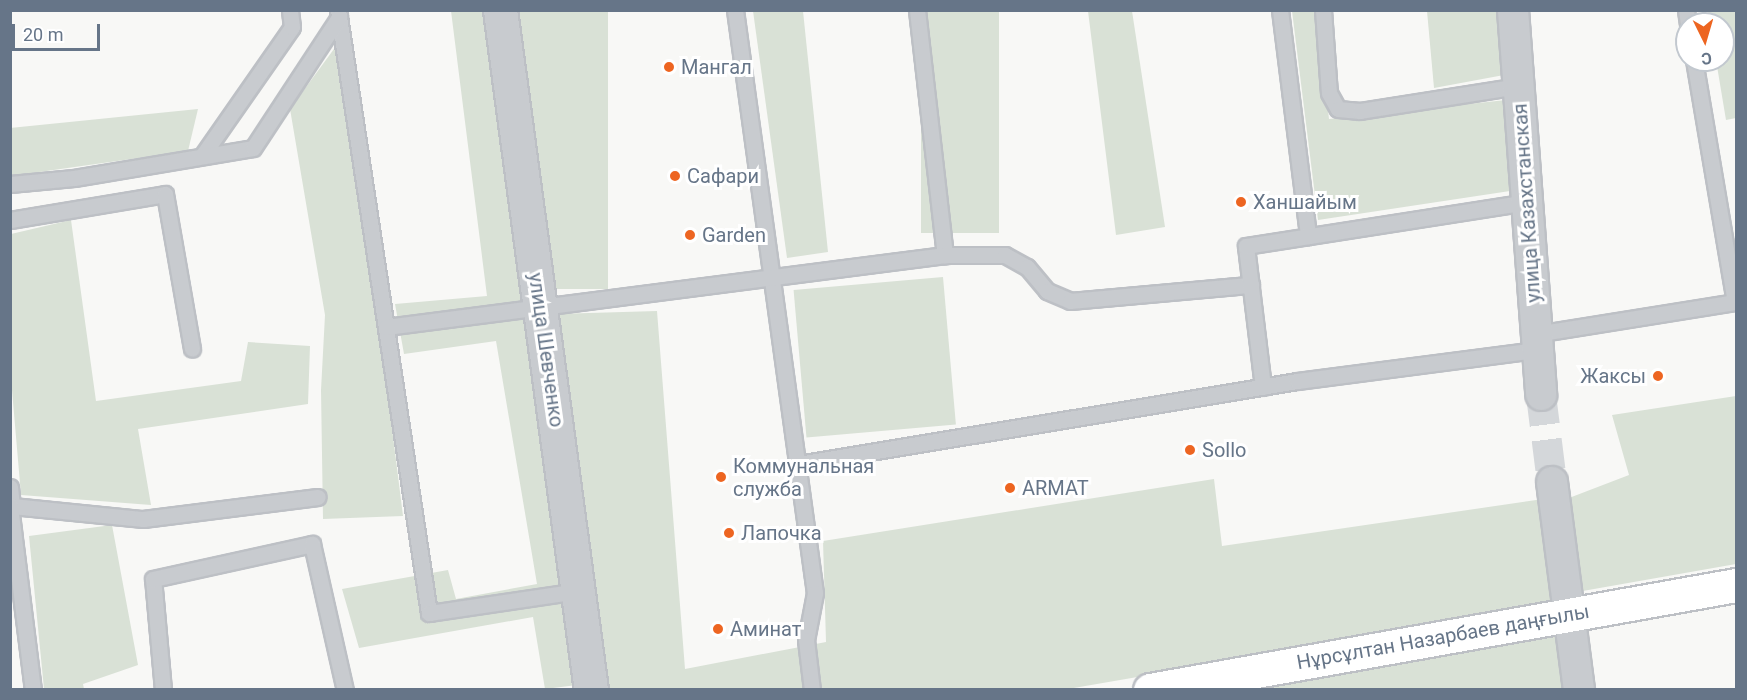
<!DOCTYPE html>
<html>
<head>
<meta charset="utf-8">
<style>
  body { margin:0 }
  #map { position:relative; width:1747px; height:700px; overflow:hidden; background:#f8f8f6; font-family:Roboto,sans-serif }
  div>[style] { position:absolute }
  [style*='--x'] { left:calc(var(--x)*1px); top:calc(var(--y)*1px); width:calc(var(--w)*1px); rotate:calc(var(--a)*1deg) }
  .green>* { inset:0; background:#d9e1d6; transform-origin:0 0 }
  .minor-tunnel>* { height:30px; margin-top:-15px; transform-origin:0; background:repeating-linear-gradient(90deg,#d4d7da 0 30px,transparent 0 45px) }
  .roads { filter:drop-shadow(2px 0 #bdc0c5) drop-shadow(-2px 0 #bdc0c5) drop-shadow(0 2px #bdc0c5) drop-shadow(0 -2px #bdc0c5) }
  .service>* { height:15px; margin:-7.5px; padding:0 7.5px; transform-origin:7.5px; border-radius:7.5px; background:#c8cbcf }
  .minor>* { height:30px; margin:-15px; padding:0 15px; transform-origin:15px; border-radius:15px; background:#c8cbcf }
  .tertiary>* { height:33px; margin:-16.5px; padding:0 16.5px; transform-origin:16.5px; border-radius:16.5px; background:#c8cbcf }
  .secondary>* { height:33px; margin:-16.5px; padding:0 16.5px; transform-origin:16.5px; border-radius:16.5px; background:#fff }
  .dots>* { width:16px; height:16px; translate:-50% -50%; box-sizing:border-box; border:3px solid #fff; border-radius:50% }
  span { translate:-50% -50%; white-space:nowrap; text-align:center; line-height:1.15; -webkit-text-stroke:6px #fff; paint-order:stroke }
  .poi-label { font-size:20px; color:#667588 }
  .left { translate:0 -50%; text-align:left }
  .right { translate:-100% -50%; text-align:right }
  .street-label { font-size:20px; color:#667588 }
  .frame { position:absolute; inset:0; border:12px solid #667588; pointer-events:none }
  .north { position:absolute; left:1675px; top:12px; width:60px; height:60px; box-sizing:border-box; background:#fff; border:2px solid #c2c8cf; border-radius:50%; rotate:175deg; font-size:16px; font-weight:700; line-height:24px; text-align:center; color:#667588 }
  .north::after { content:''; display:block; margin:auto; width:21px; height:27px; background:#ed6521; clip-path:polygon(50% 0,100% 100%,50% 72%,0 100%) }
  .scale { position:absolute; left:12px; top:24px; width:88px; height:27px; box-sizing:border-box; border:3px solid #667588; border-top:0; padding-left:8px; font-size:18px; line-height:21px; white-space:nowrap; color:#667588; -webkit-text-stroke:4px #fff; paint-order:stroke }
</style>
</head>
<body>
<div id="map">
  <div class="green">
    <div style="clip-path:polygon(451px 11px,490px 11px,577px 685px,545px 689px,533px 617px,359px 648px,342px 589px,448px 570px,456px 599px,537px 584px,496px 341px,404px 354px,395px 304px,487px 296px)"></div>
    <div style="left:515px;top:11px;width:93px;height:278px"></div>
    <div style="clip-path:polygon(753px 11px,803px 11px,828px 252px,787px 258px)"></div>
    <div style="left:921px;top:11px;width:78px;height:222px"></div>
    <div style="clip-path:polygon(1088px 11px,1132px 11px,1165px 227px,1116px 235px)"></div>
    <div style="clip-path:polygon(1292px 11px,1317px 11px,1329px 119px,1506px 100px,1510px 191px,1318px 220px)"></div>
    <div style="clip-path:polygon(1427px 11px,1500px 11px,1504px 75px,1434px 88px)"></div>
    <div style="clip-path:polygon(1708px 11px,1736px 11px,1736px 118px,1726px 120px,1716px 60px,1723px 60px,1723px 24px,1710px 24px)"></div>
    <div style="clip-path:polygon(342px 38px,394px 444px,403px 516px,323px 519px,321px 390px,325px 315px,290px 109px)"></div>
    <div style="clip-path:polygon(198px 109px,188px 151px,11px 176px,10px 128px)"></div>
    <div style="clip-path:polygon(71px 220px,96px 401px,241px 381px,248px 342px,310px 346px,308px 404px,138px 429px,151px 505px,21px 495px,10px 367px,11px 234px)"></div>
    <div style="left:943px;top:277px;width:148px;height:150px;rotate:85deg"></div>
    <div style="clip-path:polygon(657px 311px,685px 669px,826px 642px,823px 541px,1214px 479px,1222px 546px,1543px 499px,1553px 605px,1068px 689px,609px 689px,555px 314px)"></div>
    <div style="clip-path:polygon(1736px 396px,1736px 564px,1577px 592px,1569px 498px,1629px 475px,1612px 415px)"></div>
    <div style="clip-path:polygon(112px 525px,138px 665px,83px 684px,84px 689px,44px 689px,29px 536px)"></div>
    <div style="clip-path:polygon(1554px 630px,1566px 689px,1239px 690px)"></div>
  </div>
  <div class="minor-tunnel">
    <div style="--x:1541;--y:395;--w:88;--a:82.8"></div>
  </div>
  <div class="roads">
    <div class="service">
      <div style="--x:338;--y:10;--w:610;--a:81.42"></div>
      <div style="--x:429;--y:613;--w:151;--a:-8.4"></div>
      <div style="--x:735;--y:10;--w:588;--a:82.19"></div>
      <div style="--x:815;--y:593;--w:48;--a:100.8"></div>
      <div style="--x:806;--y:640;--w:50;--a:83.2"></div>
      <div style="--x:917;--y:10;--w:247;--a:83.5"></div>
      <div style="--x:1280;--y:10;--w:228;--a:82.9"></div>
      <div style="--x:1323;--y:10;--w:83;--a:85.9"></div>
      <div style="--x:1329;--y:93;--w:18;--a:61"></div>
      <div style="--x:1338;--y:109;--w:22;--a:5"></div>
      <div style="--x:1360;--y:111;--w:160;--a:-9"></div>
      <div style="--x:1686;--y:10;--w:14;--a:82"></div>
      <div style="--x:1694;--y:60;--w:245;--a:80.4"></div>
      <div style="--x:202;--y:156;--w:157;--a:-55.1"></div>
      <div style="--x:292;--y:27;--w:17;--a:-97"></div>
      <div style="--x:10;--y:184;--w:64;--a:-5.4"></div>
      <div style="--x:74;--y:178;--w:181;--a:-9.5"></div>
      <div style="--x:253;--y:148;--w:157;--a:-56.7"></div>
      <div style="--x:10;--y:220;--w:157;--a:-9.5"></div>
      <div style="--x:165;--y:194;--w:157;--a:80.1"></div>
      <div style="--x:386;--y:327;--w:564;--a:-7.34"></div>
      <div style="--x:945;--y:255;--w:60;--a:0"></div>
      <div style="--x:1005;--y:255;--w:25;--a:29"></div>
      <div style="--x:1027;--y:267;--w:31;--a:50"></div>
      <div style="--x:1047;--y:291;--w:25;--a:23"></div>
      <div style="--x:1070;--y:301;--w:182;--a:-5.1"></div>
      <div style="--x:1536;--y:334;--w:203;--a:-9.1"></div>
      <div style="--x:1263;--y:387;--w:142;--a:-96.9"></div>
      <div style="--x:1246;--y:246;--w:283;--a:-8.9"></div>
      <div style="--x:798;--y:464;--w:506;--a:-9.44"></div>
      <div style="--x:1297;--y:381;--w:242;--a:-7.4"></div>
      <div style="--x:10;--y:487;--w:19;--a:84"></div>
      <div style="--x:12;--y:506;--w:132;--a:5.7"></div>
      <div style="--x:143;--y:519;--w:176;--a:-7.2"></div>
      <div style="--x:10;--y:506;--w:185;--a:82.9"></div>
      <div style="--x:163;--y:690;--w:111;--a:-95.1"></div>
      <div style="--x:153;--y:579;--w:163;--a:-12.4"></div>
      <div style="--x:312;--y:544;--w:150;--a:77.3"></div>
    </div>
    <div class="minor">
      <div style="--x:1513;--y:10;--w:386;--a:85.8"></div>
      <div style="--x:1552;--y:482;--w:210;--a:82.6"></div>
    </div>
    <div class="tertiary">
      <div style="--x:500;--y:10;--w:686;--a:82.38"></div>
    </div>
    <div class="secondary">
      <div style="--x:1150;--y:690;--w:595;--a:-10.16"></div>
    </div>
  </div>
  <div class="dots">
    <div style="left:669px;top:67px;background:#ed6521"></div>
    <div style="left:675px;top:176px;background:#ed6521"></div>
    <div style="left:1241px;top:202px;background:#ed6521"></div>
    <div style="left:690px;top:235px;background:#ed6521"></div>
    <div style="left:1658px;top:376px;background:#ed6521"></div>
    <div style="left:1190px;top:450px;background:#ed6521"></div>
    <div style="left:721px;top:477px;background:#ed6521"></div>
    <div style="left:1010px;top:488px;background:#ed6521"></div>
    <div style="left:729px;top:533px;background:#ed6521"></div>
    <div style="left:718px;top:629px;background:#ed6521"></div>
  </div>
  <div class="poi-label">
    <span class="left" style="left:681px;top:67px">Мангал</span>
    <span class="left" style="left:687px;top:176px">Сафари</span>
    <span class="left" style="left:1253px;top:202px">Ханшайым</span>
    <span class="left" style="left:702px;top:235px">Garden</span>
    <span class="right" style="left:1646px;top:376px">Жаксы</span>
    <span class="left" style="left:1202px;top:450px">Sollo</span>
    <span class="left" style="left:733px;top:478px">Коммунальная<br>служба</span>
    <span class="left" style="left:1022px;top:488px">ARMAT</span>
    <span class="left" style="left:741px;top:533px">Лапочка</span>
    <span class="left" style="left:730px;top:629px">Аминат</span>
  </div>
  <div class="street-label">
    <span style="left:1527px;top:203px;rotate:-94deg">улица Казахстанская</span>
    <span style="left:546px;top:350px;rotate:82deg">улица Шевченко</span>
    <span style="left:1443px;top:637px;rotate:-10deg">Нұрсұлтан Назарбаев даңғылы</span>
  </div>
  <div class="frame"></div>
  <div class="north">С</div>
  <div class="scale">20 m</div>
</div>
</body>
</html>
